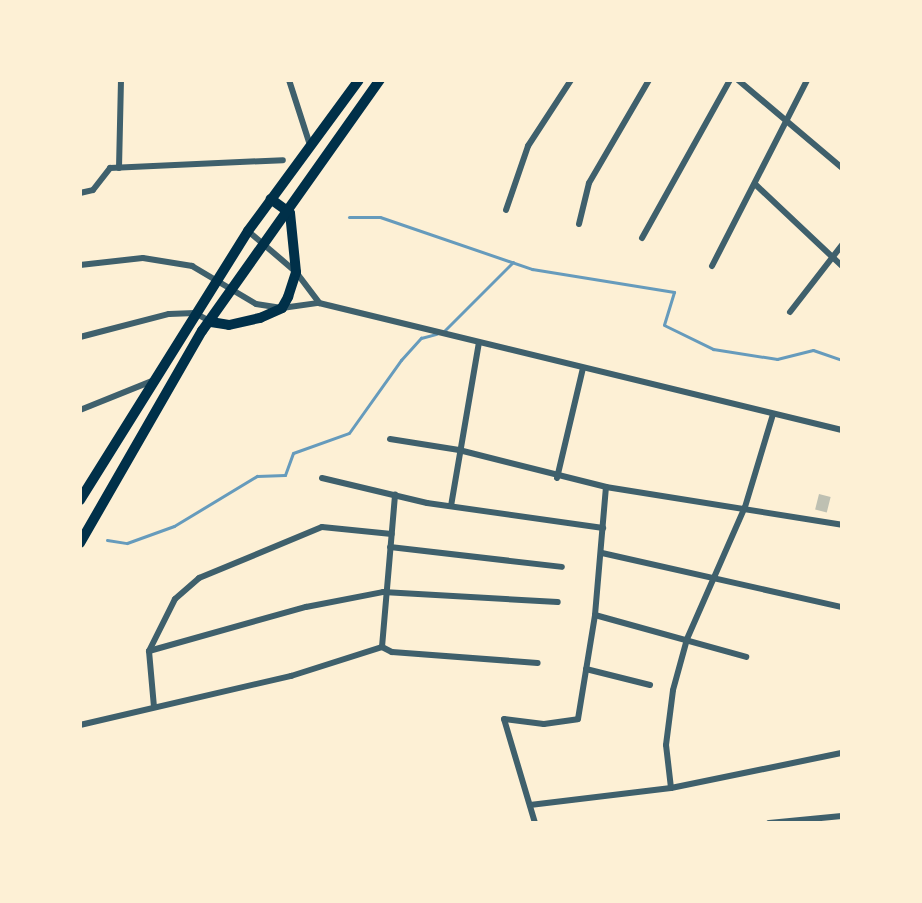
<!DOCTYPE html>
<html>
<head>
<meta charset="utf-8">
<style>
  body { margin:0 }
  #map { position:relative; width:922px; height:903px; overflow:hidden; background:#fdf0d5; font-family:Raleway,sans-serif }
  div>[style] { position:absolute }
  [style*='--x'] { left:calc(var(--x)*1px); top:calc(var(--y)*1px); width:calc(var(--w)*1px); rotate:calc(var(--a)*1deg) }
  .stream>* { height:3px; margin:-1.5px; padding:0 1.5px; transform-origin:1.5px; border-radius:1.5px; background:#669bbc }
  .building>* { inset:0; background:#bec0b2; transform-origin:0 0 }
  .minor>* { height:6px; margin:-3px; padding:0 3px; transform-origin:3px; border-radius:3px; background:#3f606c }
  .trunk>* { height:10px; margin:-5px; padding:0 5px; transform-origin:5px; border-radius:5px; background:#003049 }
  span { translate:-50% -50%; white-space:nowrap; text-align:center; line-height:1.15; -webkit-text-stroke:6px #fdf0d5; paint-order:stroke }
  .frame { position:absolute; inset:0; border:82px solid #fdf0d5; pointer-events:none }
</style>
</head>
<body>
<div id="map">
  <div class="stream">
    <div style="--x:349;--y:217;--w:31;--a:0"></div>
    <div style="--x:380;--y:217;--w:161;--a:18.9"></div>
    <div style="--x:532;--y:269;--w:144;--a:9.2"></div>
    <div style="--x:674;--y:292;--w:34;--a:107"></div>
    <div style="--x:664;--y:325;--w:55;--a:26.1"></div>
    <div style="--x:713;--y:349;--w:65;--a:8.9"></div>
    <div style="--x:777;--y:359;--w:37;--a:-14"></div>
    <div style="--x:813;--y:350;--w:31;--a:19"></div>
    <div style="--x:443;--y:332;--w:99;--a:-45"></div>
    <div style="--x:107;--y:540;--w:20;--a:9"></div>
    <div style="--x:127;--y:543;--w:50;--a:-19.9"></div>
    <div style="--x:174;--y:526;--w:97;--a:-31.1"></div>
    <div style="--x:257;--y:476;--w:28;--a:-2"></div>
    <div style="--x:285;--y:475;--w:23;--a:-70"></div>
    <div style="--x:293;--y:453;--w:59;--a:-19.7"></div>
    <div style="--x:349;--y:433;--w:90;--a:-54.5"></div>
    <div style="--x:401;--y:360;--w:30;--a:-48"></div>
    <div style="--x:421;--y:338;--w:16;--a:-15"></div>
  </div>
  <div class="building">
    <div style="left:819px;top:494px;width:12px;height:16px;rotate:14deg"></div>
  </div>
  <div class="minor">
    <div style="--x:289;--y:80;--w:68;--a:72.1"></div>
    <div style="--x:738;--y:80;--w:136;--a:40.2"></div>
    <div style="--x:119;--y:168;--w:88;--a:-88.7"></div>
    <div style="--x:756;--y:185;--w:118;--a:43.3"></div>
    <div style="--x:80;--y:193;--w:13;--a:-13"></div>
    <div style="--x:93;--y:190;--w:28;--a:-52"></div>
    <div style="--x:110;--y:168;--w:173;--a:-2.6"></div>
    <div style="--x:506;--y:210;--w:68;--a:-71"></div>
    <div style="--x:528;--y:146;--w:79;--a:-56.9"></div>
    <div style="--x:579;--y:224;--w:42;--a:-76.3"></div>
    <div style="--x:589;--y:183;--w:119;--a:-59.8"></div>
    <div style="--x:248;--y:231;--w:63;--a:40.5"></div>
    <div style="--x:296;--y:272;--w:39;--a:53"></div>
    <div style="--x:642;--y:238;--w:181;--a:-60.9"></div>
    <div style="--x:80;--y:265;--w:63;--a:-6.3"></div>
    <div style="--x:143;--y:258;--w:50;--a:9.3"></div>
    <div style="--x:192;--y:266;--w:74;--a:30.7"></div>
    <div style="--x:256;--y:304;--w:26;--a:9"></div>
    <div style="--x:282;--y:308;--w:37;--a:-8"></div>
    <div style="--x:319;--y:303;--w:538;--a:13.65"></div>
    <div style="--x:712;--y:266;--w:209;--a:-62.9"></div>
    <div style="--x:790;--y:312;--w:85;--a:-52.2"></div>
    <div style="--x:80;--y:337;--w:92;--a:-14.5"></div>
    <div style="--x:169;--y:314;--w:26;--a:-2"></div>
    <div style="--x:195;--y:313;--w:18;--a:29"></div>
    <div style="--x:80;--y:410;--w:78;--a:-21.9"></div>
    <div style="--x:390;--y:439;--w:70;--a:9.1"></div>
    <div style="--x:459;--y:450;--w:152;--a:14.1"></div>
    <div style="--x:606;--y:487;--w:239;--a:9.1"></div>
    <div style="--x:322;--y:478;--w:108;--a:13.4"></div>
    <div style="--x:427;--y:503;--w:178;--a:8.1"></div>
    <div style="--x:557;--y:478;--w:113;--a:-76.7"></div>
    <div style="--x:451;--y:506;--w:166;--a:-80.3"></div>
    <div style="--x:390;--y:547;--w:173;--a:6.6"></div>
    <div style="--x:602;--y:553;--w:246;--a:12.7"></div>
    <div style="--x:595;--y:615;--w:157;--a:15.5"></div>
    <div style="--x:382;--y:647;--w:153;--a:-85.1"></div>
    <div style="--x:149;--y:651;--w:58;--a:-63.4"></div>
    <div style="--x:175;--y:599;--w:32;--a:-41"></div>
    <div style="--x:199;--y:578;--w:133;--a:-22.5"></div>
    <div style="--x:322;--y:527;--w:70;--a:5.7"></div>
    <div style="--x:586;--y:669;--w:66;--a:14"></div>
    <div style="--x:154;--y:707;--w:56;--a:-95.1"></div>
    <div style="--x:149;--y:651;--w:163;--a:-15.7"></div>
    <div style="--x:306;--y:607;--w:78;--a:-11"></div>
    <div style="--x:383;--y:592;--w:175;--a:3.3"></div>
    <div style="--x:504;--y:719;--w:40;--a:7.1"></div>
    <div style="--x:544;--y:724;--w:34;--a:-8"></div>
    <div style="--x:578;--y:719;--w:105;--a:-80.7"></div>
    <div style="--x:595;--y:615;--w:128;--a:-85.1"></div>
    <div style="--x:504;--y:719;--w:109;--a:73.4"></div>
    <div style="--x:80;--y:725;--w:217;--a:-13.1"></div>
    <div style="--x:291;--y:676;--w:96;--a:-17.7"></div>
    <div style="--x:382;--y:647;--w:11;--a:27"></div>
    <div style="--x:392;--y:652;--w:146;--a:4.3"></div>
    <div style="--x:671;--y:788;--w:43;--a:-96.6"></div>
    <div style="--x:666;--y:745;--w:55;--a:-82.7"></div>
    <div style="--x:673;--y:690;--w:53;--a:-74.6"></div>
    <div style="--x:687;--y:639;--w:144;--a:-66.3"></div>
    <div style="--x:745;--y:507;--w:97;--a:-73.2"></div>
    <div style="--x:530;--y:805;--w:142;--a:-6.9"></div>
    <div style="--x:671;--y:788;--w:175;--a:-11.6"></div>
    <div style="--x:769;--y:823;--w:73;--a:-5.5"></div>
  </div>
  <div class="trunk">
    <div style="--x:211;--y:322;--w:18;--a:9"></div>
    <div style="--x:229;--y:325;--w:32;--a:-13"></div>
    <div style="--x:260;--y:318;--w:24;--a:-24"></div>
    <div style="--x:282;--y:308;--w:13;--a:-61"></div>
    <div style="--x:288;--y:297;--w:26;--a:-72"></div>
    <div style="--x:296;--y:272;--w:59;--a:-95.8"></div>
    <div style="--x:290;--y:213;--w:24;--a:-144"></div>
    <div style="--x:80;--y:500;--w:317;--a:-58"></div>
    <div style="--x:248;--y:231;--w:187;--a:-53.7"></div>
    <div style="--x:80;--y:543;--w:245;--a:-60.1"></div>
    <div style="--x:202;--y:331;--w:308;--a:-54.7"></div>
  </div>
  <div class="frame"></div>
</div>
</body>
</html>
